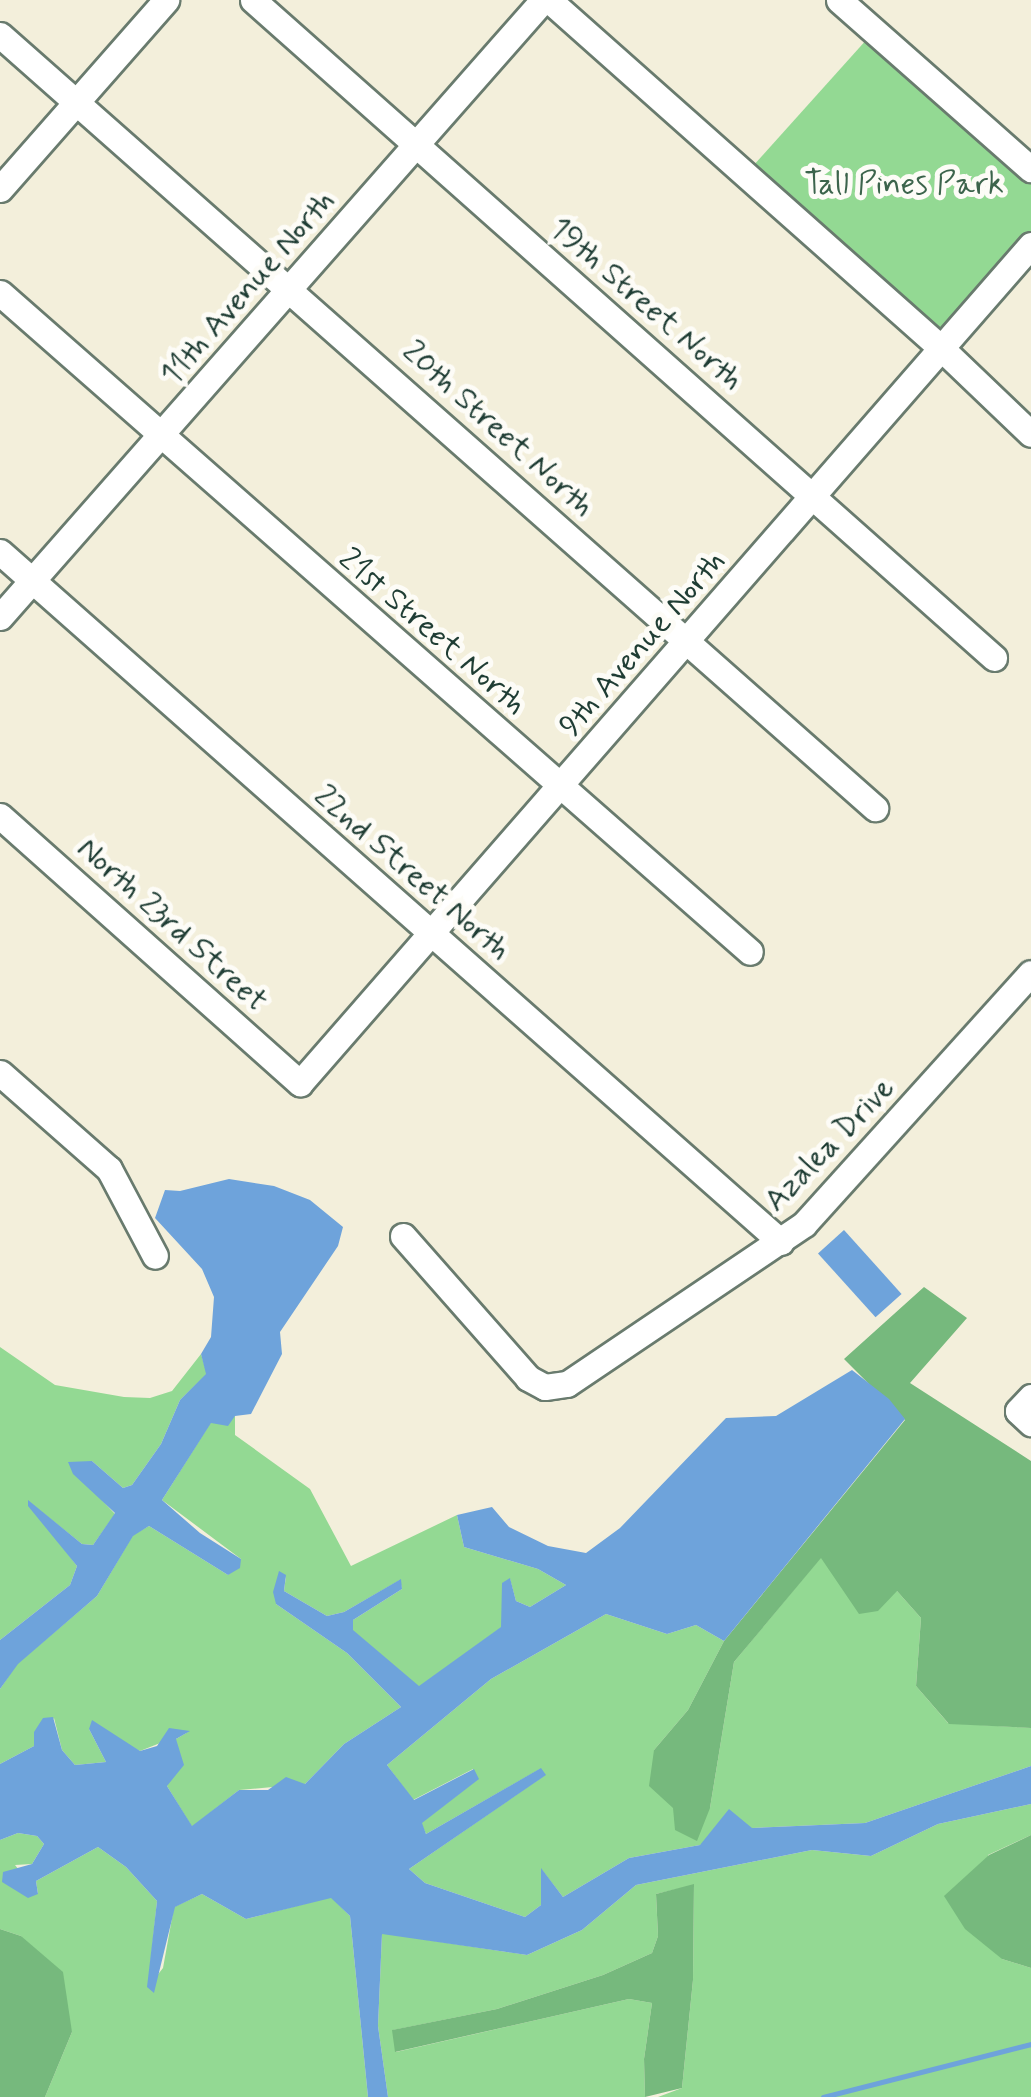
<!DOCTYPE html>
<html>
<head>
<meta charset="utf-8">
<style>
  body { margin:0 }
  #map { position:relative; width:1031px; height:2097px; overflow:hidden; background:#f3efdb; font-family:Mynerve,sans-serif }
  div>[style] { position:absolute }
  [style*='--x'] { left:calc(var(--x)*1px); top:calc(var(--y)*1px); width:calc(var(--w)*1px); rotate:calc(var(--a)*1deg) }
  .green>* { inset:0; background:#93d993 }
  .forest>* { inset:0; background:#76b97d }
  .water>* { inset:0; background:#6ea3db; transform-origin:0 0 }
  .stream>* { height:5px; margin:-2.5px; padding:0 2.5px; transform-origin:2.5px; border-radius:2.5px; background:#6ea3db }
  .roads { filter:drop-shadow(2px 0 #697b6e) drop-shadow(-2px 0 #697b6e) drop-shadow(0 2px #697b6e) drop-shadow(0 -2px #697b6e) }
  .minor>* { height:25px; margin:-12.5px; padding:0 12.5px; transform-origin:12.5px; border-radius:12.5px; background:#fff }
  span { translate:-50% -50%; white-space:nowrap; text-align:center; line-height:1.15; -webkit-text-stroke:10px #fdfcf7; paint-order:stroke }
  .park-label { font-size:32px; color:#3c644c }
  .street-label { font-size:32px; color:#1f3d34 }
</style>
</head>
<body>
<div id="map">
  <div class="green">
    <div style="clip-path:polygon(868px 38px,1031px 178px,1031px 234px,940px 335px,753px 166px)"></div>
    <div style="clip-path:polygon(0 1347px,55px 1385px,124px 1397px,150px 1398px,172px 1391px,201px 1354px,207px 1374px,180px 1400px,161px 1444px,132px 1485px,123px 1488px,92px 1461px,98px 1496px,115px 1514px,93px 1545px,82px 1544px,28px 1501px,77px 1566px,70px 1585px,0 1640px)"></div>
    <div style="clip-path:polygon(235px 1416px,235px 1435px,310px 1489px,351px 1566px,457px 1515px,464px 1547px,538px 1569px,566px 1585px,530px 1607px,516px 1601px,510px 1579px,503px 1583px,502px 1627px,419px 1687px,353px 1631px,353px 1620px,402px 1589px,400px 1580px,344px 1612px,327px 1616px,284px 1591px,286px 1576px,276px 1604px,347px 1653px,401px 1707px,344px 1744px,305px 1784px,239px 1790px,192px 1827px,167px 1786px,176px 1739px,188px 1732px,140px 1751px,89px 1729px,106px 1762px,75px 1765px,62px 1750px,54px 1718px,34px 1746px,0 1764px,0 1689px,17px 1664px,97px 1596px,133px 1535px,149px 1526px,228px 1575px,241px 1559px,162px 1500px,211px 1422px)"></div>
    <div style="clip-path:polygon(821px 1557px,897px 1591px,921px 1618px,916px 1686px,948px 1723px,1031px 1728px,1031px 1766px,865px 1823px,752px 1828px,700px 1845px,629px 1858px,563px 1897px,542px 1870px,541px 1905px,525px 1917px,425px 1883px,409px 1869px,545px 1775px,540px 1769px,426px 1834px,421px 1823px,478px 1779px,473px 1769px,413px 1800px,387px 1765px,491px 1679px,606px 1614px,667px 1634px,696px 1625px,724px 1641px,688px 1710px,654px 1750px,710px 1808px,734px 1662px)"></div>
    <div style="clip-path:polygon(1031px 1804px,1031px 1835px,988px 1855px,1002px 1959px,1031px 1968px,1031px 2097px,658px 2097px,682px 2088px,693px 1980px,694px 1885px,656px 1894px,658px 1936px,652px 1953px,603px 1975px,497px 2009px,393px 2030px,396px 2052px,629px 1999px,652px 2003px,644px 2059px,645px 2097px,388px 2097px,378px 2026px,382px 1933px,527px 1955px,582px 1930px,636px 1885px,812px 1850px,871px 1856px,938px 1824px)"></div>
    <div style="clip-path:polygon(18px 1833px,37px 1836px,44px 1844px,32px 1864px,15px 1865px,38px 1894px,36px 1881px,98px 1847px,126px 1867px,157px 1901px,148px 1987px,163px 1968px,174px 1907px,202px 1894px,246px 1919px,331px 1897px,350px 1916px,368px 2097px,45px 2097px,72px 2032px,21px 1936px,0 1929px,0 1840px)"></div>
  </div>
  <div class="forest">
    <div style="clip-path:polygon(924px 1287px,967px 1318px,910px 1383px,1031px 1461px,1031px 1728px,949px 1724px,916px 1686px,921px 1618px,897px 1591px,878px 1611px,859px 1614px,821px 1558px,734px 1662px,710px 1808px,697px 1841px,675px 1830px,673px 1808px,649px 1786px,654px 1750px,688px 1710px,724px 1641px,905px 1420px,844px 1359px)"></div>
    <div style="clip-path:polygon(1031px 1835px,1031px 1968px,1002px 1959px,965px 1929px,944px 1896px,989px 1855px)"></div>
    <div style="clip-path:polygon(694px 1884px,693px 1980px,682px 2088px,645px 2097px,644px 2059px,652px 2003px,629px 1999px,395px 2052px,392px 2030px,497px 2009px,603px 1975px,652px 1953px,658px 1936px,656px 1894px)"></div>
    <div style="clip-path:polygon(0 1929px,21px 1936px,63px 1972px,72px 2032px,45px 2097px,0 2097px)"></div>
  </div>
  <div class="water">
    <div style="clip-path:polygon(229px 1179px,274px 1186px,310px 1200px,343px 1227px,338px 1246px,280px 1332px,282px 1354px,251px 1414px,235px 1416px,228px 1426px,211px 1423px,162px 1500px,200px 1533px,241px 1559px,240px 1568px,228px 1575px,149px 1526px,133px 1536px,97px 1596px,18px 1664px,0 1689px,0 1640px,70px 1585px,77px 1566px,28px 1506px,28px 1500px,82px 1544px,93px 1545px,115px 1513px,73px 1474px,68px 1462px,92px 1461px,123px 1488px,132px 1485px,161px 1444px,180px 1400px,206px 1374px,201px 1354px,211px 1337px,214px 1297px,202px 1269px,155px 1218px,165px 1190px,180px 1191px)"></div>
    <div style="left:844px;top:1230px;width:86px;height:35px;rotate:48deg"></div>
    <div style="clip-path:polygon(852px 1370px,889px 1399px,905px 1419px,724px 1641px,696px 1625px,667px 1634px,606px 1614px,491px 1679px,387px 1765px,414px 1800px,474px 1769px,479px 1779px,422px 1823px,426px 1834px,541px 1768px,546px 1775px,409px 1869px,425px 1883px,525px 1917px,541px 1905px,541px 1868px,563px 1897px,629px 1858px,700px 1845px,729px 1809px,752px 1828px,865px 1823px,1031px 1766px,1031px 1804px,938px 1824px,871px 1856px,812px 1850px,636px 1885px,582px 1930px,527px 1955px,382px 1934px,378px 2026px,388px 2097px,368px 2097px,350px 1916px,331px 1898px,246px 1919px,202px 1894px,175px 1907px,154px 1993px,147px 1987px,157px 1901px,126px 1867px,98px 1847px,36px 1881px,38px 1894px,28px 1898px,2px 1882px,3px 1872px,32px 1864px,44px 1844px,37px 1836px,18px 1833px,0 1840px,0 1764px,34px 1746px,34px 1732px,43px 1718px,53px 1717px,62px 1750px,75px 1765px,106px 1762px,89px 1729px,92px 1720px,140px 1751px,157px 1746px,169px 1728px,190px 1731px,176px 1739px,184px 1765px,167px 1786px,192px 1826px,239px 1790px,268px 1790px,286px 1777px,305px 1784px,344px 1744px,401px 1707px,347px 1653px,276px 1604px,273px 1592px,279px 1571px,286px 1575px,284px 1591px,327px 1616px,344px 1612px,401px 1579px,402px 1589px,353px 1620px,353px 1630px,419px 1686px,501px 1627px,502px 1583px,510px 1578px,516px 1601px,530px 1607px,566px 1585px,538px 1569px,464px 1547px,457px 1515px,492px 1507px,509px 1527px,548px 1546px,586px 1553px,620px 1528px,726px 1418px,776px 1416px)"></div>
  </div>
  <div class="stream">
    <div style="--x:823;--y:2097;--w:215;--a:-14.3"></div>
  </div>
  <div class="roads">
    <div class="minor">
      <div style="--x:253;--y:0;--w:991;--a:41.6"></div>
      <div style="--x:549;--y:0;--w:524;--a:41.6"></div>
      <div style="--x:941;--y:348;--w:124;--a:43.7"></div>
      <div style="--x:839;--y:0;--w:256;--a:41.4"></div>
      <div style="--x:0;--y:35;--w:1168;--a:41.46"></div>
      <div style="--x:0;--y:189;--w:252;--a:-48.7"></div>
      <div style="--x:0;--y:293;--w:998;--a:41.3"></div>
      <div style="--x:0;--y:552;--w:1042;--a:41.46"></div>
      <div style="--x:0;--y:617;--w:822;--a:-48.65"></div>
      <div style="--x:0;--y:816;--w:402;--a:41.7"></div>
      <div style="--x:300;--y:1083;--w:1112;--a:-48.9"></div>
      <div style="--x:0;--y:1073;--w:145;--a:41.4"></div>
      <div style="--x:109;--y:1169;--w:98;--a:62.1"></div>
      <div style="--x:403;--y:1236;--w:189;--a:48.6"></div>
      <div style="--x:528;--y:1378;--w:19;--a:28"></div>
      <div style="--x:545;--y:1387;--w:22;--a:-8"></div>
      <div style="--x:567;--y:1384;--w:286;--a:-34"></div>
      <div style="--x:804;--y:1224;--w:338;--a:-47.9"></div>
      <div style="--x:1031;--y:1397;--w:19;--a:133"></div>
      <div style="--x:1018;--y:1411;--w:18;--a:43"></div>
    </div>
  </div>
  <div class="park-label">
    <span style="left:904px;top:184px">Tall Pines Park</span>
  </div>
  <div class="street-label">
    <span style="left:248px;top:288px;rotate:-49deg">11th Avenue North</span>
    <span style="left:646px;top:304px;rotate:41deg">19th Street North</span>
    <span style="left:498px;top:429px;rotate:42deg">20th Street North</span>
    <span style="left:432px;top:632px;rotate:41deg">21st Street North</span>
    <span style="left:643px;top:644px;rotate:-49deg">9th Avenue North</span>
    <span style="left:412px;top:873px;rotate:41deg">22nd Street North</span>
    <span style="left:172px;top:925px;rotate:42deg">North 23rd Street</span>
    <span style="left:830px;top:1145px;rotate:-46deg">Azalea Drive</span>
  </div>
</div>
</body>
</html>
